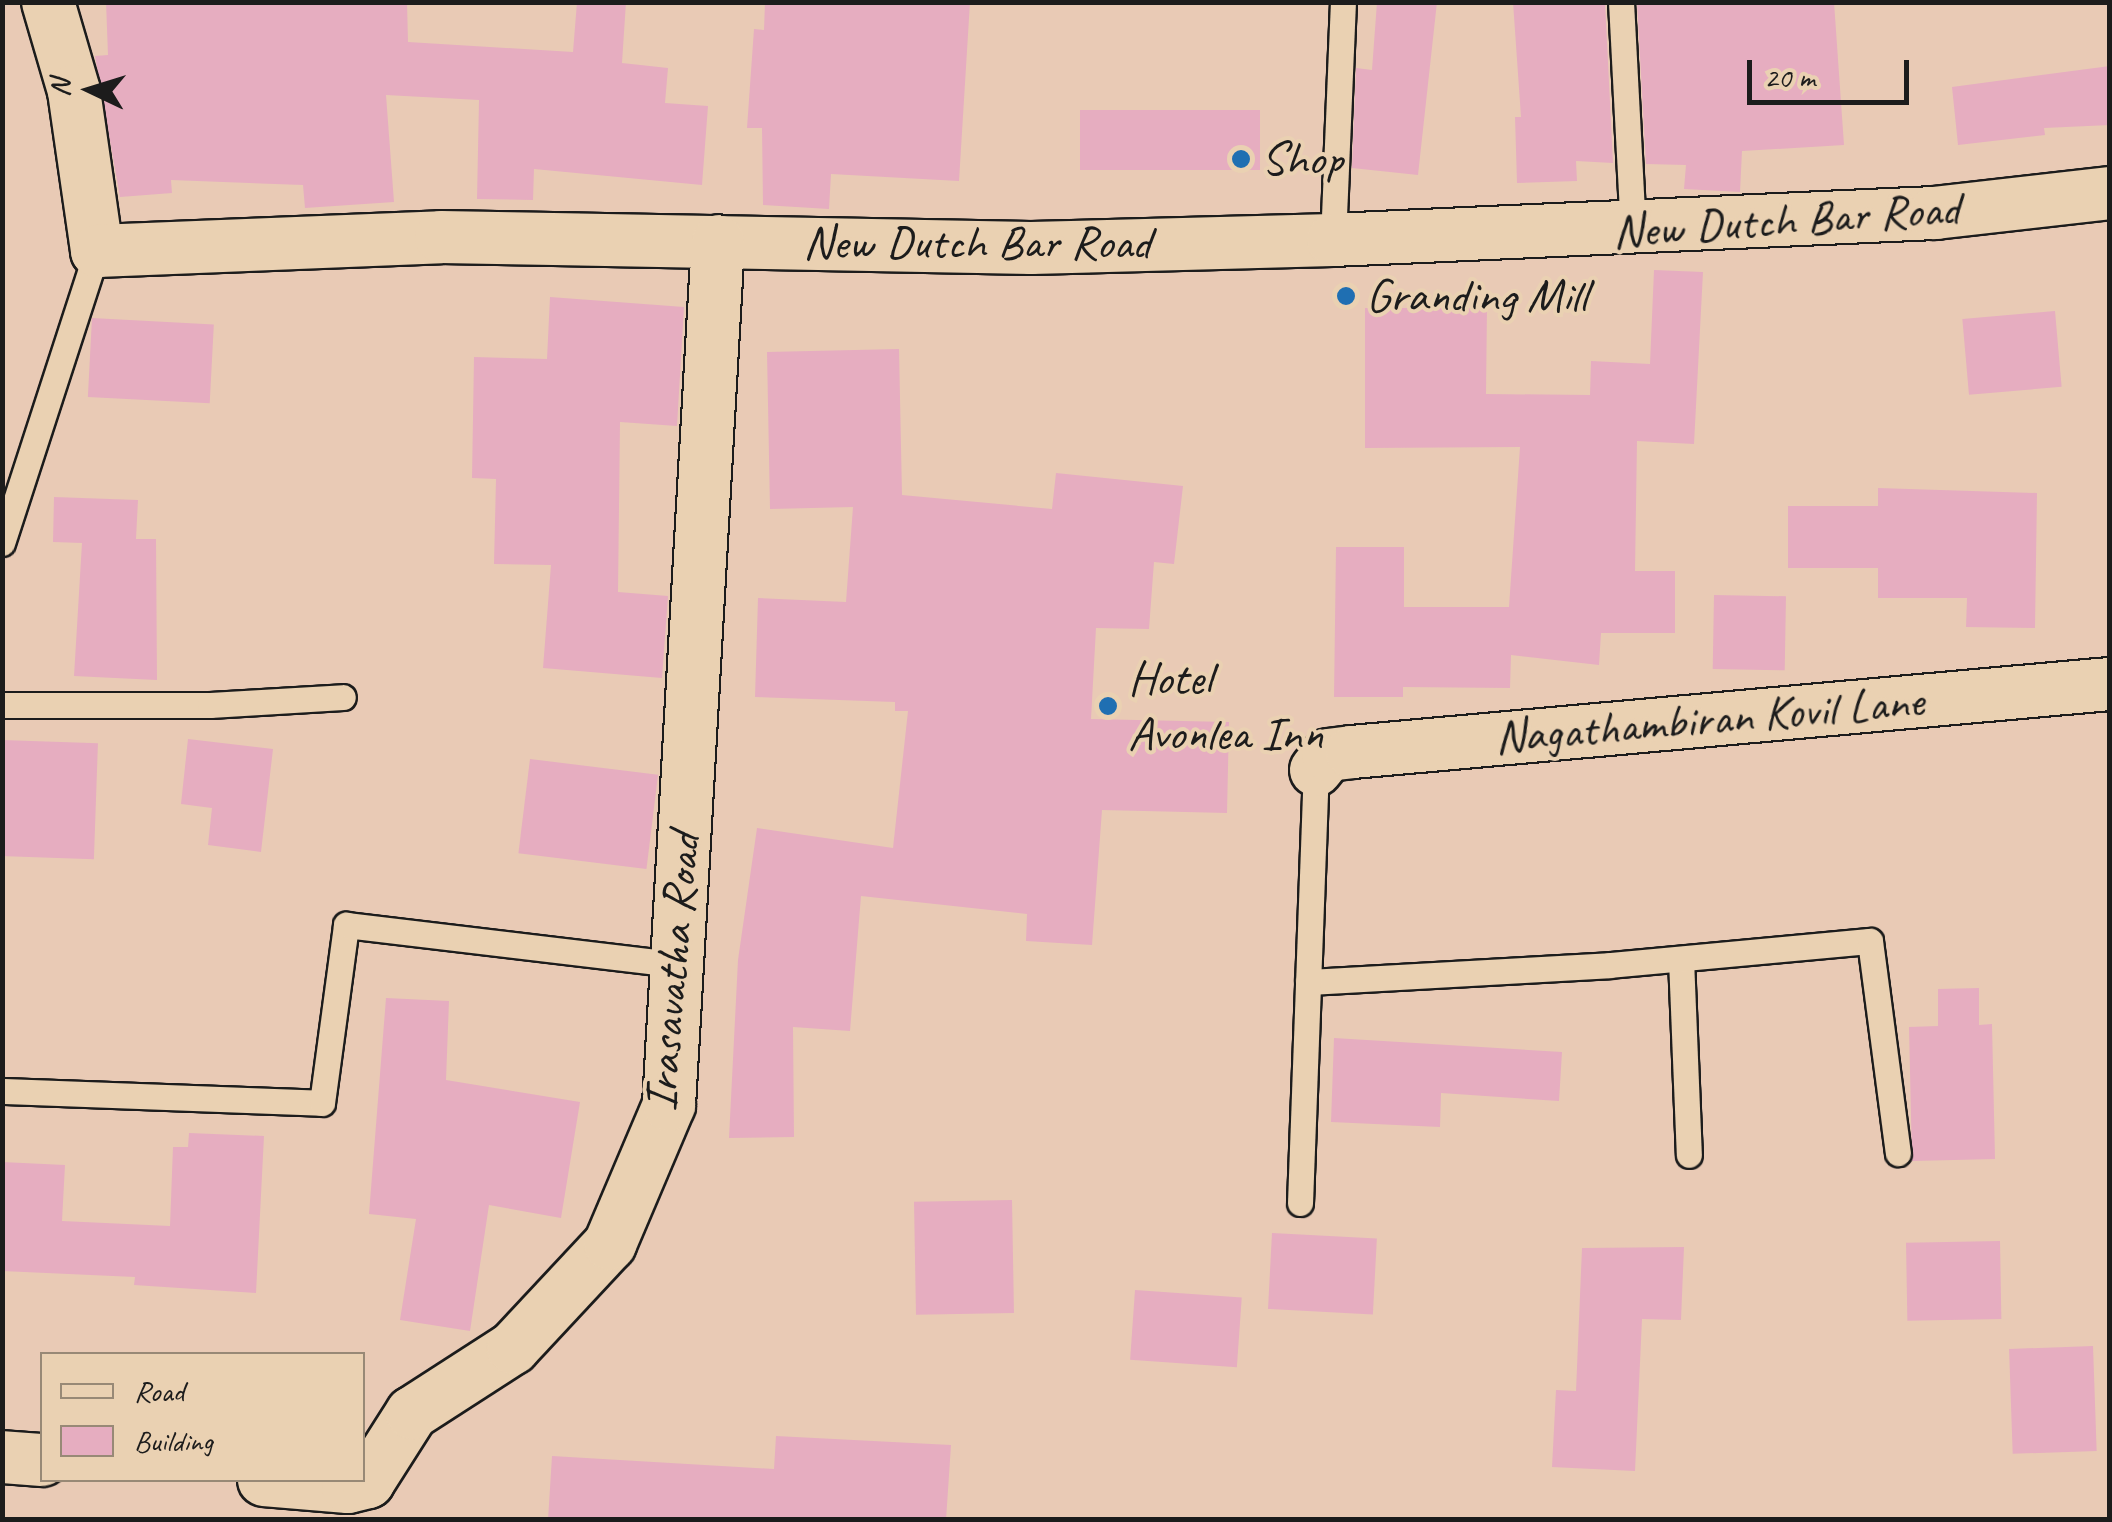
<!DOCTYPE html>
<html>
<head>
<meta charset="utf-8">
<style>
  body { margin:0 }
  #map { position:relative; width:2112px; height:1522px; overflow:hidden; background:#e9cab5; font-family:Caveat,sans-serif }
  div>[style] { position:absolute }
  [style*='--x'] { left:calc(var(--x)*1px); top:calc(var(--y)*1px); width:calc(var(--w)*1px); rotate:calc(var(--a)*1deg) }
  .building>* { inset:0; background:#e6adc0; transform-origin:0 0 }
  .roads { filter:drop-shadow(2px 0 #1c1c1c) drop-shadow(-2px 0 #1c1c1c) drop-shadow(0 2px #1c1c1c) drop-shadow(0 -2px #1c1c1c) }
  .lane>* { height:25px; margin:-12.5px; padding:0 12.5px; transform-origin:12.5px; border-radius:12.5px; background:#ead1b2 }
  .street>* { height:52px; margin:-26px; padding:0 26px; transform-origin:26px; border-radius:26px; background:#ead1b2 }
  .dots>* { width:28px; height:28px; translate:-50% -50%; box-sizing:border-box; border:5px solid #ead1b2; border-radius:50% }
  span { translate:-50% -50%; white-space:nowrap; text-align:center; line-height:1.15; -webkit-text-stroke:8px #ead1b2; paint-order:stroke }
  .poi-label { font-size:48px; color:#1c1c1c }
  .left { translate:0 -50%; text-align:left }
  .street-label { font-size:48px; color:#1c1c1c }
  .frame { position:absolute; inset:0; border:5px solid #1c1c1c; pointer-events:none }
  .legend { position:absolute; left:40px; top:1352px; width:325px; height:130px; box-sizing:border-box; background:#ead1b2; border:2px solid #988976; margin:0; padding:12px 18px; list-style:none; font-size:30px; color:#1c1c1c }
  .legend li { display:flex; align-items:center; gap:20px; height:50px }
  .legend b { width:50px; border:2px solid #988976 }
  .north { position:absolute; left:40px; top:40px; width:100px; height:100px; -webkit-text-stroke:8px #ead1b2; paint-order:stroke; rotate:274deg; font-size:28px; font-weight:700; line-height:40px; text-align:center; color:#1c1c1c }
  .north::after { content:''; display:block; margin:auto; width:35px; height:45px; background:#1c1c1c; clip-path:polygon(50% 0,100% 100%,50% 72%,0 100%) }
  .scale { position:absolute; left:1747px; top:60px; width:162px; height:45px; box-sizing:border-box; border:5px solid #1c1c1c; border-top:0; padding-left:12px; font-size:30px; line-height:35px; white-space:nowrap; color:#1c1c1c; -webkit-text-stroke:8px #ead1b2; paint-order:stroke }
</style>
</head>
<body>
<div id="map">
  <div class="building">
    <div style="clip-path:polygon(106px 2px,407px 2px,408px 42px,573px 52px,577px 2px,626px 2px,622px 63px,668px 68px,665px 103px,708px 106px,702px 185px,534px 169px,533px 200px,477px 199px,479px 100px,386px 95px,394px 202px,305px 208px,303px 185px,171px 180px,172px 193px,120px 197px,95px 56px,108px 55px)"></div>
    <div style="clip-path:polygon(765px 2px,970px 2px,959px 181px,831px 174px,829px 209px,763px 205px,762px 128px,747px 128px,754px 29px,764px 30px)"></div>
    <div style="clip-path:polygon(1377px 2px,1437px 2px,1418px 175px,1352px 168px,1356px 68px,1372px 70px)"></div>
    <div style="clip-path:polygon(1513px 2px,1605px 2px,1613px 163px,1576px 161px,1577px 181px,1517px 183px,1515px 117px,1521px 117px)"></div>
    <div style="clip-path:polygon(1637px 2px,1834px 2px,1844px 145px,1742px 151px,1740px 192px,1684px 189px,1686px 165px,1646px 164px)"></div>
    <div style="clip-path:polygon(2110px 66px,2110px 125px,2044px 128px,2045px 135px,1958px 145px,1952px 87px)"></div>
    <div style="left:1080px;top:110px;width:180px;height:60px"></div>
    <div style="clip-path:polygon(1654px 270px,1703px 272px,1694px 444px,1637px 441px,1635px 571px,1675px 571px,1675px 633px,1601px 633px,1599px 665px,1511px 655px,1510px 688px,1403px 687px,1403px 697px,1334px 697px,1336px 547px,1404px 547px,1404px 607px,1509px 607px,1520px 447px,1365px 448px,1365px 308px,1487px 308px,1486px 394px,1590px 395px,1591px 361px,1650px 364px)"></div>
    <div style="clip-path:polygon(550px 297px,684px 307px,677px 426px,620px 422px,618px 592px,668px 596px,662px 678px,543px 668px,551px 565px,494px 564px,496px 479px,472px 478px,474px 357px,547px 359px)"></div>
    <div style="left:2055px;top:311px;width:76px;height:93px;rotate:85deg"></div>
    <div style="left:92px;top:318px;width:122px;height:79px;rotate:3deg"></div>
    <div style="clip-path:polygon(899px 349px,902px 495px,1052px 509px,1056px 473px,1183px 486px,1174px 564px,1154px 562px,1149px 629px,1096px 628px,1091px 719px,1229px 722px,1227px 813px,1102px 810px,1092px 945px,1026px 941px,1027px 914px,861px 896px,850px 1031px,793px 1027px,794px 1137px,729px 1138px,738px 960px,757px 828px,893px 848px,908px 711px,895px 711px,895px 702px,755px 697px,758px 598px,846px 602px,853px 507px,770px 509px,767px 352px)"></div>
    <div style="clip-path:polygon(1878px 488px,2037px 493px,2035px 628px,1966px 627px,1967px 598px,1878px 598px,1878px 568px,1788px 568px,1788px 506px,1878px 506px)"></div>
    <div style="clip-path:polygon(54px 497px,138px 500px,136px 539px,156px 539px,157px 680px,74px 676px,82px 543px,53px 542px)"></div>
    <div style="left:1714px;top:595px;width:72px;height:74px;rotate:1deg"></div>
    <div style="clip-path:polygon(188px 739px,273px 749px,261px 852px,208px 845px,212px 808px,181px 804px)"></div>
    <div style="left:2px;top:740px;width:96px;height:116px;rotate:2deg"></div>
    <div style="left:530px;top:759px;width:129px;height:95px;rotate:7deg"></div>
    <div style="clip-path:polygon(1979px 988px,1979px 1025px,1992px 1024px,1995px 1159px,1912px 1161px,1909px 1027px,1938px 1026px,1938px 989px)"></div>
    <div style="clip-path:polygon(386px 998px,449px 1001px,446px 1080px,580px 1102px,561px 1218px,489px 1205px,470px 1331px,400px 1320px,416px 1219px,369px 1214px)"></div>
    <div style="clip-path:polygon(1334px 1038px,1562px 1052px,1559px 1101px,1441px 1093px,1440px 1127px,1331px 1122px)"></div>
    <div style="clip-path:polygon(189px 1133px,264px 1136px,256px 1293px,134px 1285px,135px 1277px,2px 1271px,2px 1162px,65px 1165px,62px 1221px,170px 1226px,173px 1147px,188px 1147px)"></div>
    <div style="left:1012px;top:1200px;width:113px;height:98px;rotate:89deg"></div>
    <div style="left:1272px;top:1233px;width:105px;height:76px;rotate:3deg"></div>
    <div style="left:2000px;top:1241px;width:78px;height:94px;rotate:89deg"></div>
    <div style="clip-path:polygon(1684px 1247px,1681px 1320px,1642px 1319px,1635px 1471px,1552px 1467px,1556px 1390px,1576px 1391px,1582px 1248px)"></div>
    <div style="left:1135px;top:1290px;width:107px;height:70px;rotate:4deg"></div>
    <div style="left:2093px;top:1346px;width:105px;height:84px;rotate:88deg"></div>
    <div style="clip-path:polygon(776px 1436px,951px 1445px,946px 1520px,548px 1520px,552px 1456px,774px 1469px)"></div>
  </div>
  <div class="roads">
    <div class="lane">
      <div style="--x:1621;--y:2;--w:229;--a:87"></div>
      <div style="--x:1333;--y:240;--w:238;--a:-87.6"></div>
      <div style="--x:2;--y:543;--w:307;--a:-72"></div>
      <div style="--x:2;--y:705;--w:208;--a:0"></div>
      <div style="--x:210;--y:705;--w:133;--a:-3.4"></div>
      <div style="--x:1681;--y:959;--w:196;--a:87.7"></div>
      <div style="--x:1308;--y:982;--w:302;--a:-3.2"></div>
      <div style="--x:1610;--y:965;--w:261;--a:-5.3"></div>
      <div style="--x:1870;--y:941;--w:214;--a:82.5"></div>
      <div style="--x:2;--y:1091;--w:320;--a:2.1"></div>
      <div style="--x:322;--y:1103;--w:180;--a:-82.3"></div>
      <div style="--x:346;--y:925;--w:335;--a:6.8"></div>
      <div style="--x:1300;--y:1203;--w:433;--a:-87.9"></div>
    </div>
    <div class="street">
      <div style="--x:48;--y:2;--w:93;--a:73.7"></div>
      <div style="--x:74;--y:91;--w:162;--a:81.8"></div>
      <div style="--x:97;--y:251;--w:344;--a:-2.3"></div>
      <div style="--x:441;--y:237;--w:590;--a:1.07"></div>
      <div style="--x:1031;--y:248;--w:302;--a:-1.5"></div>
      <div style="--x:1333;--y:240;--w:603;--a:-2.57"></div>
      <div style="--x:1935;--y:213;--w:176;--a:-6.5"></div>
      <div style="--x:1316;--y:770;--w:19;--a:-51"></div>
      <div style="--x:1328;--y:755;--w:24;--a:-7"></div>
      <div style="--x:1352;--y:752;--w:761;--a:-5.13"></div>
      <div style="--x:2;--y:1457;--w:40;--a:4.3"></div>
      <div style="--x:264;--y:1480;--w:84;--a:4.8"></div>
      <div style="--x:348;--y:1487;--w:21;--a:-14"></div>
      <div style="--x:368;--y:1482;--w:82;--a:-57.5"></div>
      <div style="--x:412;--y:1413;--w:120;--a:-32.8"></div>
      <div style="--x:513;--y:1348;--w:142;--a:-47"></div>
      <div style="--x:610;--y:1244;--w:151;--a:-67"></div>
      <div style="--x:669;--y:1105;--w:865;--a:-86.75"></div>
    </div>
  </div>
  <div class="dots">
    <div style="left:1241px;top:159px;background:#1f6fb2"></div>
    <div style="left:1346px;top:296px;background:#1f6fb2"></div>
    <div style="left:1108px;top:706px;background:#1f6fb2"></div>
  </div>
  <div class="poi-label">
    <span class="left" style="left:1261px;top:159px">Shop</span>
    <span class="left" style="left:1366px;top:296px">Granding Mill</span>
    <span class="left" style="left:1128px;top:706px">Hotel<br>Avonlea Inn</span>
  </div>
  <div class="street-label">
    <span style="left:1786px;top:220px;rotate:-4deg">New Dutch Bar Road</span>
    <span style="left:977px;top:243px">New Dutch Bar Road</span>
    <span style="left:1709px;top:719px;rotate:-5deg">Nagathambiran Kovil Lane</span>
    <span style="left:672px;top:972px;rotate:-85deg">Irasavatha Road</span>
  </div>
  <div class="frame"></div>
  <ul class="legend">
  <li><b style="height:12px;background:#ead1b2"></b>Road</li>
  <li><b style="height:28px;background:#e6adc0"></b>Building</li>
  </ul>
  <div class="north">N</div>
  <div class="scale">20 m</div>
</div>
</body>
</html>
